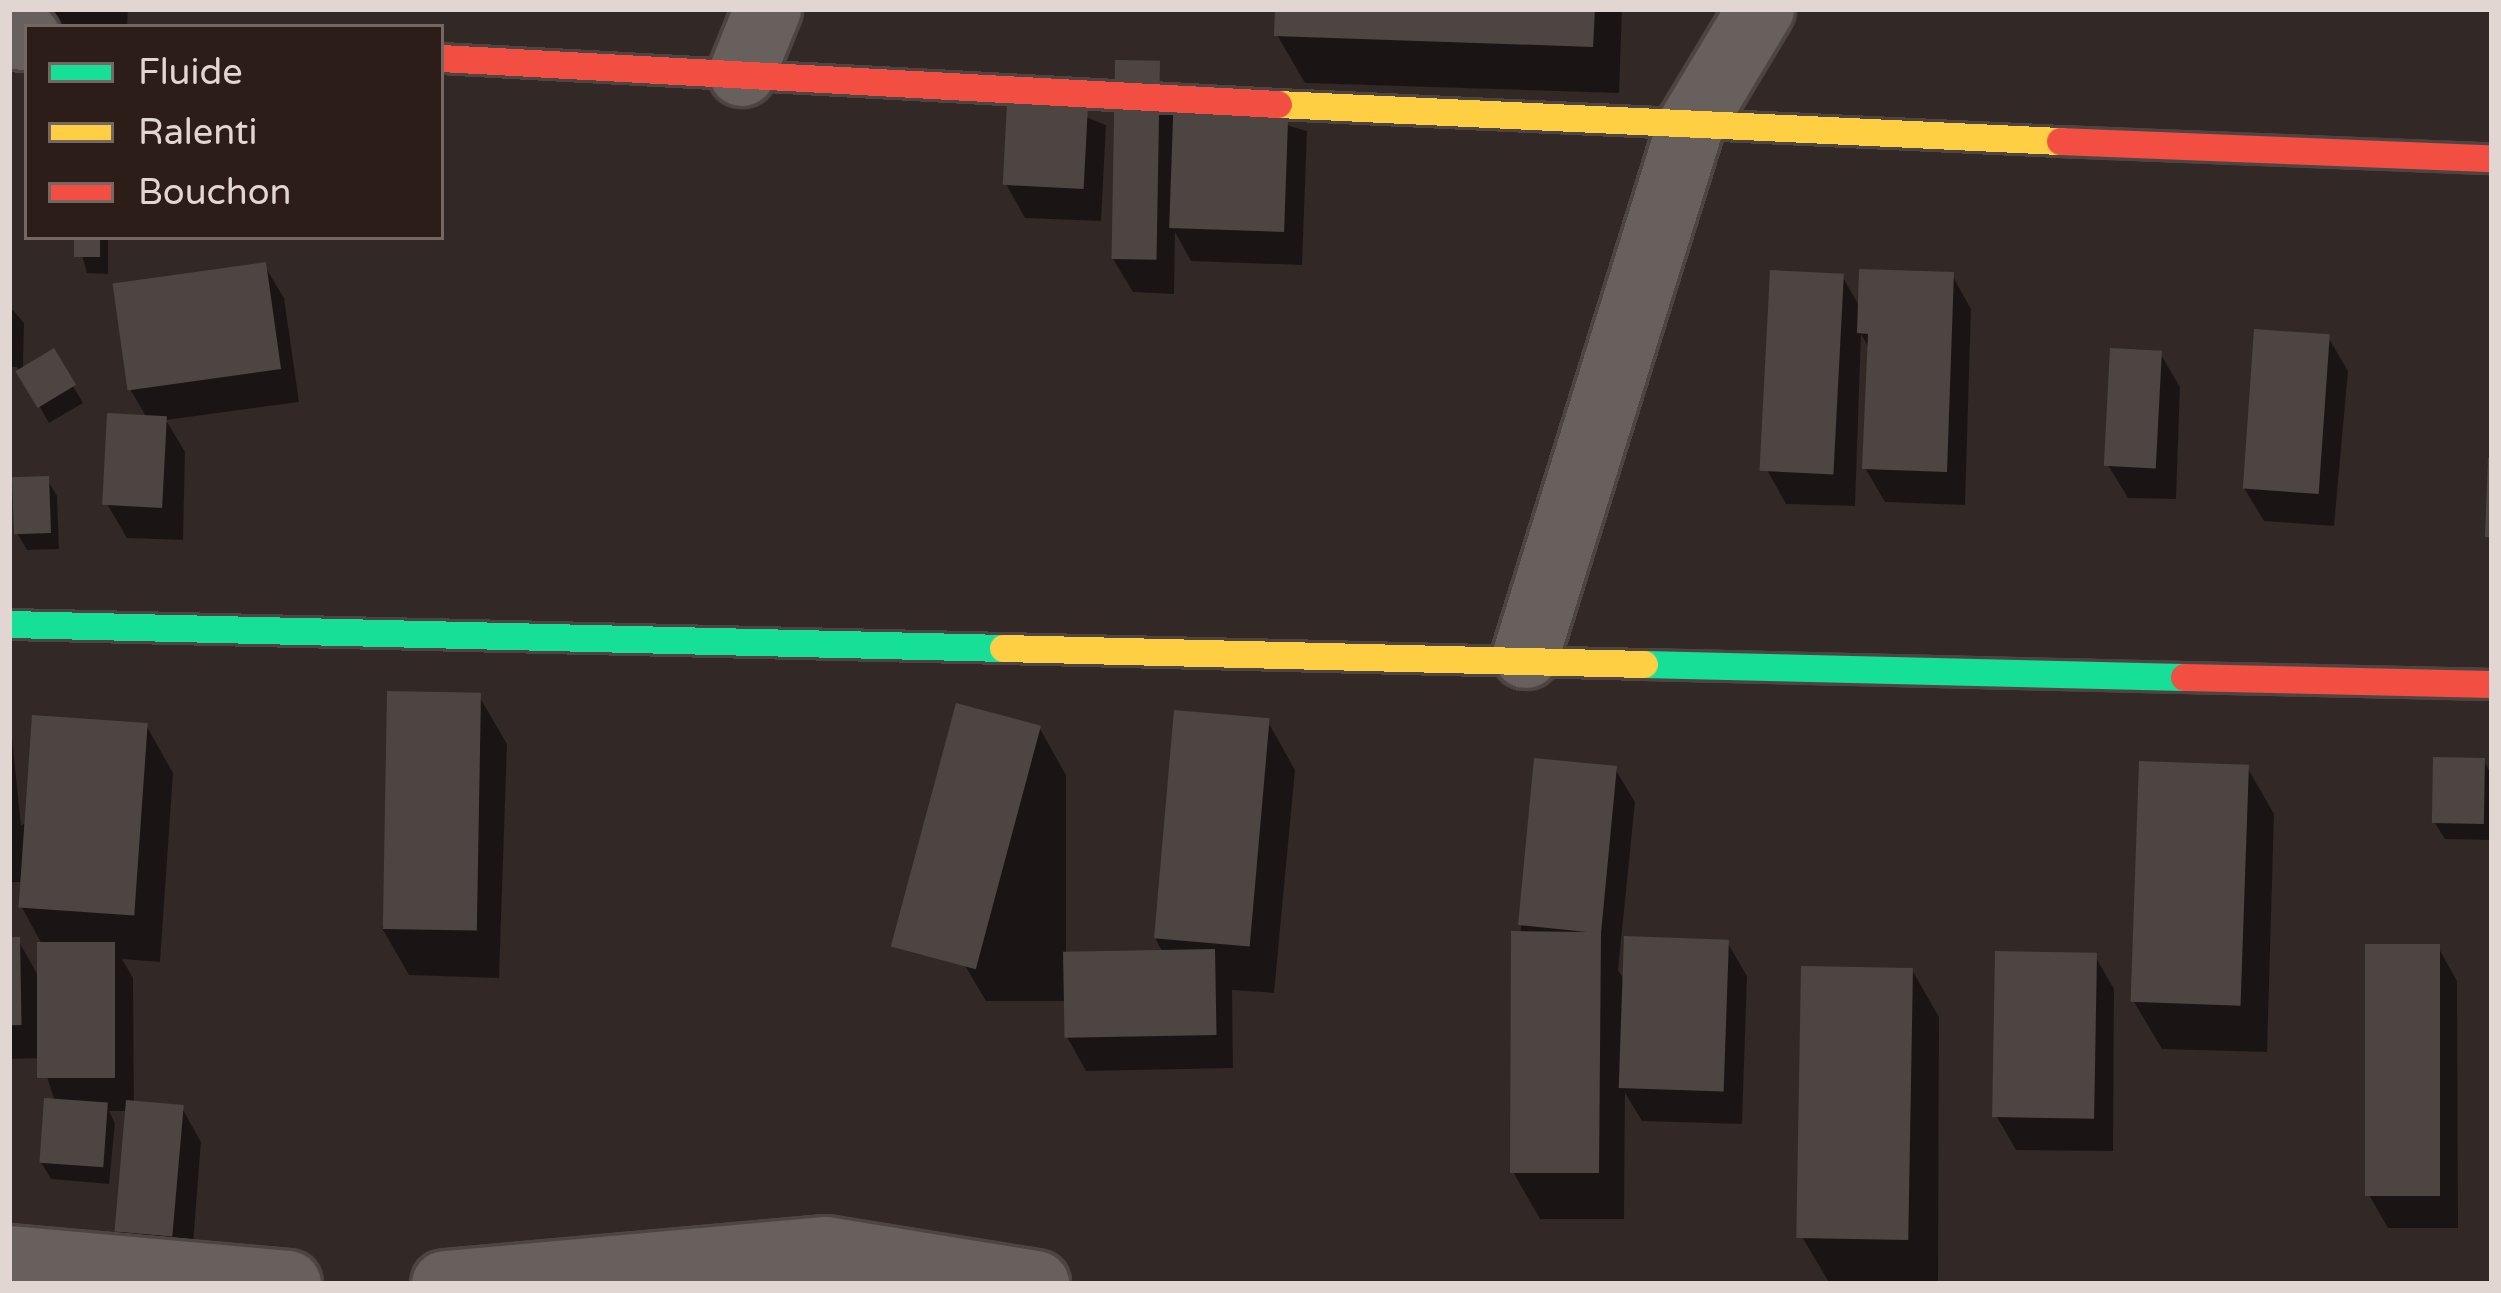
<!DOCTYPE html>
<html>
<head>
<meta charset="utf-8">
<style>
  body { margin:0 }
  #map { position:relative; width:2501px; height:1293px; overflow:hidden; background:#322926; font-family:"Varela Round",sans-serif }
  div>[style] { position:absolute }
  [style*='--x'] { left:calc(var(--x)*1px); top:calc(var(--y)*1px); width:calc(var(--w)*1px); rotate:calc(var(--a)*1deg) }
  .shadow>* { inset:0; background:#0007 }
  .building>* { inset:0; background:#4c4542; transform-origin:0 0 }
  .roads { filter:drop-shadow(3px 0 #4e4542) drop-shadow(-3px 0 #4e4542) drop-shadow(0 3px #4e4542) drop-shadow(0 -3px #4e4542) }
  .street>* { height:66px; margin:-33px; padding:0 33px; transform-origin:33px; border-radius:33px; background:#68605d }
  .fast>* { height:27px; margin:-13.5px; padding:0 13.5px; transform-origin:13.5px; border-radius:13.5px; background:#16e098 }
  .slow>* { height:27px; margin:-13.5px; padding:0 13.5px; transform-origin:13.5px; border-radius:13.5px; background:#ffcf43 }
  .jam>* { height:27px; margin:-13.5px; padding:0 13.5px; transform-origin:13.5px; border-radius:13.5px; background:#f24e42 }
  span { translate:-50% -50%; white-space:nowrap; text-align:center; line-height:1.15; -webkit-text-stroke:12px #2d1d18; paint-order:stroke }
  .frame { position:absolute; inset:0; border:12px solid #e1d6d2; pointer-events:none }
  .legend { position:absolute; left:24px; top:24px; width:420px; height:216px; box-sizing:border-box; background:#2d1d18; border:3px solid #756762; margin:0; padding:15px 21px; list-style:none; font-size:36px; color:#e1d6d2 }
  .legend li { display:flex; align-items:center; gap:24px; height:60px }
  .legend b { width:60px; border:3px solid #756762 }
</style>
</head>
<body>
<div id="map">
  <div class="shadow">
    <div style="clip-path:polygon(9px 9px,128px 9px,127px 27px,9px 23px)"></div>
    <div style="clip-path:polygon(1278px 9px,1622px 9px,1619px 93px,1305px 83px,1277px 35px)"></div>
    <div style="clip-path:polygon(1118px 63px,1175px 93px,1307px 131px,1302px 265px,1191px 261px,1175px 232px,1174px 294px,1133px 292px,1113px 259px)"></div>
    <div style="clip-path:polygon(1011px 87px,1106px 125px,1101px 221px,1025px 218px,1006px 184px)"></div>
    <div style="clip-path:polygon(77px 237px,108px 237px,108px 274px,87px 273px)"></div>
    <div style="clip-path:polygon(264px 265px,284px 298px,299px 402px,166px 420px,185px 452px,183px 540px,127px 538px,107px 504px,147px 418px,130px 389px)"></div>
    <div style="clip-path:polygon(1952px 275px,1971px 309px,1965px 505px,1885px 502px,1865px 468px,1870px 350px,1861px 334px,1855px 506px,1786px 504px,1767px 470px,1842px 276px,1861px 309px)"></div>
    <div style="clip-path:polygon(9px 306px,24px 323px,23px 369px,53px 352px,83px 403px,49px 423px,17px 367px,9px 367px)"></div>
    <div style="clip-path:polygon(2328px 337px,2348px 371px,2334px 526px,2264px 521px,2244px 488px)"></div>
    <div style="clip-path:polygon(2160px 353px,2180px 387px,2176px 499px,2128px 498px,2108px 465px)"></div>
    <div style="clip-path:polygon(47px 479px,57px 496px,59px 549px,27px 550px,17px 533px)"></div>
    <div style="clip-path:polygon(479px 696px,507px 744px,499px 978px,409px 975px,382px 928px)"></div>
    <div style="clip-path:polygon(9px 708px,21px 826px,146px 725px,173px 773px,160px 962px,122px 959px,133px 978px,134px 1104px,182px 1108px,201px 1142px,191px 1270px,138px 1265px,118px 1232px,128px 1111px,109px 1111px,115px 1123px,109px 1184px,51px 1179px,41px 1162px,55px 1102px,41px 1058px,9px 1059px,9px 941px,18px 940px,40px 979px,43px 946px,21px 906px,22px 882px,9px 882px)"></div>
    <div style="clip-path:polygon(1268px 722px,1295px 770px,1274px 993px,1232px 990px,1233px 1068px,1086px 1071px,1067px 1037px,1066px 1001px,986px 1001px,958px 954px,1039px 727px,1066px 775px,1066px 954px,1163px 953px,1155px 938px)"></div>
    <div style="clip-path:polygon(2484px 761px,2492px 776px,2492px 840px,2445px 839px,2435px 823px)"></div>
    <div style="clip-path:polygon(2247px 767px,2274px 814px,2267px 1052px,2162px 1049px,2134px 1002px)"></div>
    <div style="clip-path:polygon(1615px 769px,1635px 802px,1618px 970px,1625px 981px,1727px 942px,1747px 976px,1742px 1124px,1642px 1121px,1625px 1093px,1624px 1219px,1540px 1219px,1513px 1172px,1521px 925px)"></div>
    <div style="clip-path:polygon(2438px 947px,2457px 981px,2458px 1228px,2388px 1228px,2369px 1195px)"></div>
    <div style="clip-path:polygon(2095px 956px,2114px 989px,2113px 1151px,2016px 1150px,1997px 1117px)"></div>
    <div style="clip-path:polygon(1912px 970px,1939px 1017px,1938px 1284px,1830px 1284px,1802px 1237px)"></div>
  </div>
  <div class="building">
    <div style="clip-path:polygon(1275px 9px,1595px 9px,1593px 47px,1274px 36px)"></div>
    <div style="left:1115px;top:60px;width:45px;height:199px;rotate:1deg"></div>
    <div style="left:1008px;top:84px;width:81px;height:101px;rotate:3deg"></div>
    <div style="left:1174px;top:90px;width:115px;height:138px;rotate:2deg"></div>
    <div style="left:74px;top:237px;width:26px;height:20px"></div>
    <div style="left:266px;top:262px;width:108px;height:155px;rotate:82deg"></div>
    <div style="clip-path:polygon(1859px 269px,1954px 272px,1947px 472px,1862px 469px,1868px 334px,1857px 333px)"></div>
    <div style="left:1770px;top:270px;width:74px;height:201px;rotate:3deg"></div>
    <div style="left:2254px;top:329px;width:76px;height:160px;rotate:4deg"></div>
    <div style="left:54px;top:348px;width:43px;height:45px;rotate:59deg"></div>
    <div style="left:2110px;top:348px;width:52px;height:118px;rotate:3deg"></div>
    <div style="left:107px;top:413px;width:60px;height:92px;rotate:3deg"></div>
    <div style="clip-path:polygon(2488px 458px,2492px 458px,2492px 537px,2485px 537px)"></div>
    <div style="left:49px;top:476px;width:57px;height:37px;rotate:88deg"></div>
    <div style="left:387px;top:691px;width:94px;height:238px;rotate:1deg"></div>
    <div style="left:956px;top:703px;width:88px;height:252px;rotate:15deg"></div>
    <div style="left:1174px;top:710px;width:96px;height:229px;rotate:5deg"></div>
    <div style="left:32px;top:715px;width:116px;height:193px;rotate:4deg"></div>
    <div style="left:2433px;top:757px;width:52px;height:66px;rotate:1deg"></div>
    <div style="clip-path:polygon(1534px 758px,1617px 766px,1601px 933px,1599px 1173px,1510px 1173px,1511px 931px,1587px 932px,1518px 925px)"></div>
    <div style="left:2139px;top:761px;width:110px;height:241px;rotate:2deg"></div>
    <div style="left:1624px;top:936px;width:105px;height:152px;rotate:2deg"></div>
    <div style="left:20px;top:937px;width:88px;height:11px;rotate:89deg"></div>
    <div style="left:115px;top:942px;width:136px;height:78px;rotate:90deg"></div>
    <div style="left:2365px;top:944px;width:75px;height:252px"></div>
    <div style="left:1215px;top:949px;width:86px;height:152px;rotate:89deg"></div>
    <div style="left:1995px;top:951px;width:102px;height:166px;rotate:1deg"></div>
    <div style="left:1801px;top:966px;width:112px;height:272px;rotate:1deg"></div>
    <div style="left:44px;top:1098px;width:64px;height:65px;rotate:4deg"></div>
    <div style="left:126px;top:1100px;width:58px;height:132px;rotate:5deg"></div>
  </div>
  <div class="roads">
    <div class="street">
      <div style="--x:9;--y:36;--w:18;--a:3"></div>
      <div style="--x:742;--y:73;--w:69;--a:-67.9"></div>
      <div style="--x:1526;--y:655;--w:553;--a:-72.74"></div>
      <div style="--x:1690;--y:127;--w:138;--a:-59"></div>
      <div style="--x:9;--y:1259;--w:280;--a:5.1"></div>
      <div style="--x:445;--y:1284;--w:383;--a:-5.1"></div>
      <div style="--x:826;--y:1250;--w:213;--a:9.2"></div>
    </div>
    <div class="fast">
      <div style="--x:9;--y:624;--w:994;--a:1.38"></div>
      <div style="--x:1644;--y:664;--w:540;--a:1.38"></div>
    </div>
    <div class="slow">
      <div style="--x:1278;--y:104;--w:783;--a:2.71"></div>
      <div style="--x:1003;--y:648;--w:641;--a:1.43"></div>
    </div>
    <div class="jam">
      <div style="--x:441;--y:58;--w:838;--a:3.15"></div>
      <div style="--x:2060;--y:141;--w:432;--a:2.3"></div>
      <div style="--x:2184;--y:677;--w:308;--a:1.3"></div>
    </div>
  </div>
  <div class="frame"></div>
  <ul class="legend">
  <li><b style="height:15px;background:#16e098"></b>Fluide</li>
  <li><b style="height:15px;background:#ffcf43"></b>Ralenti</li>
  <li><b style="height:15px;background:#f24e42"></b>Bouchon</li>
  </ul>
</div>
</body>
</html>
